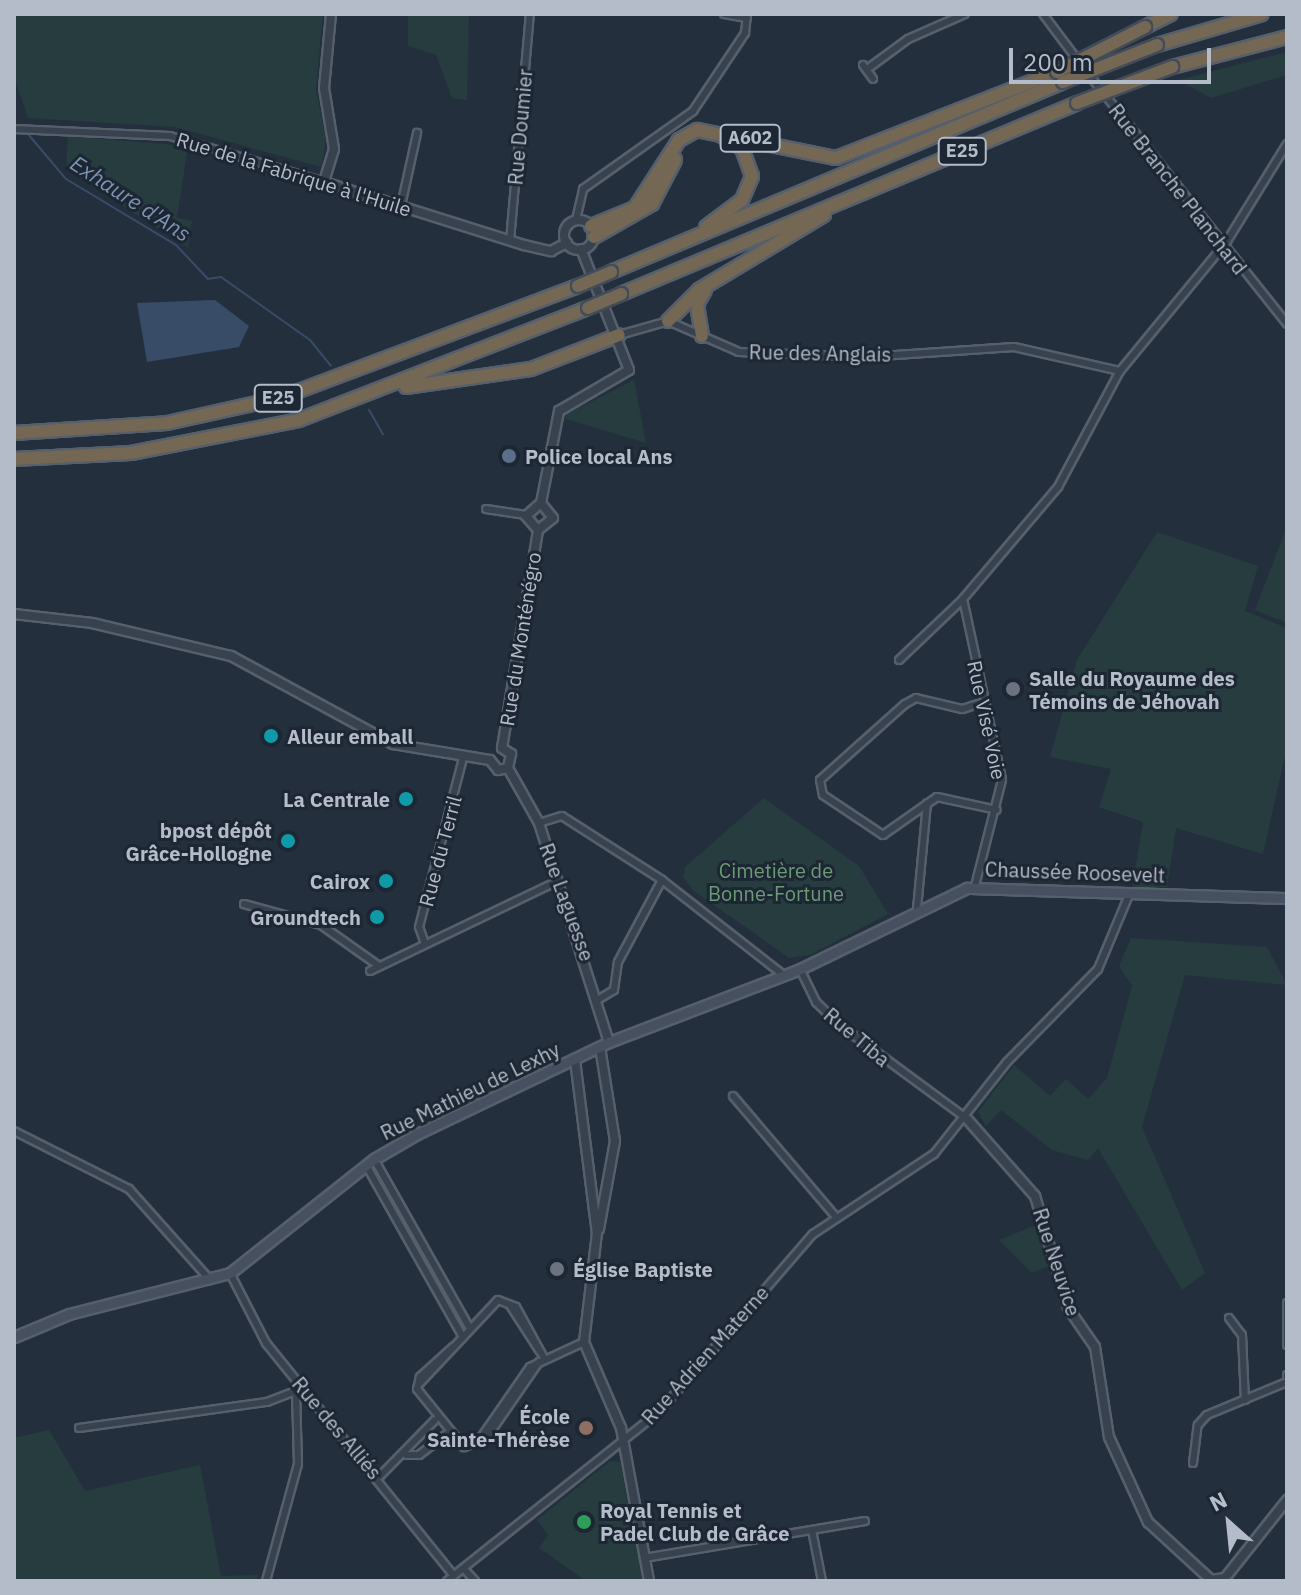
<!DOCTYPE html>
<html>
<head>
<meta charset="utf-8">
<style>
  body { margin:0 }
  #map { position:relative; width:1301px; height:1595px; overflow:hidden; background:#242f3e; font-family:"IBM Plex Sans",sans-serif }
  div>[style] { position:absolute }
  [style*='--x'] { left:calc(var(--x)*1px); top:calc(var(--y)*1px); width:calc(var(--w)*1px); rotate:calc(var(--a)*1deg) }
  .green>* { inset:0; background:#263c3f }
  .water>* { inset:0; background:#394c67 }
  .stream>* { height:2px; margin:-1px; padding:0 1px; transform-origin:1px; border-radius:1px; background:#394c67 }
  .roads { filter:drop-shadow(2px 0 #565f6c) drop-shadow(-2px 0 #565f6c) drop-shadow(0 2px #565f6c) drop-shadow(0 -2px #565f6c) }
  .minor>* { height:6px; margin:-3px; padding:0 3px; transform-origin:3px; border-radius:3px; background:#38414e }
  .tertiary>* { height:8px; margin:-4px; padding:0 4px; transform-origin:4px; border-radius:4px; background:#38414e }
  .tertiary>.ring { margin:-4px; padding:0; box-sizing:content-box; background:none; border:8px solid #38414e; border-radius:50% }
  .secondary>* { height:9px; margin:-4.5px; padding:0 4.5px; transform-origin:4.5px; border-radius:4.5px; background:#465061 }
  .motorway>* { height:12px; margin:-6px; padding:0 6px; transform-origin:6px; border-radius:6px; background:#746855 }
  .bridges { filter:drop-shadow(2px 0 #434c59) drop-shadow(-2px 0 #434c59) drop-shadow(0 2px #434c59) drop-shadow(0 -2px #434c59) }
  .motorway-bridge>* { height:12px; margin:-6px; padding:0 6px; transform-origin:6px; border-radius:6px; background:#746855 }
  .dots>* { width:22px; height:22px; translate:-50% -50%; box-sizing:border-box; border:4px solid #1d2633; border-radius:50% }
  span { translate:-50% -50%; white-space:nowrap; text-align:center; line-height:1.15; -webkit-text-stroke:6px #1d2633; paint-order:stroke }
  .shield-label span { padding:2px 6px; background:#1d2633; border:2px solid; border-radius:6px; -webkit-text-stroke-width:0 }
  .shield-label { font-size:18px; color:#b4bcc9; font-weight:700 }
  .street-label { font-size:20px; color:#b4bcc9 }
  .poi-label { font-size:20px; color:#b4bcc9; font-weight:700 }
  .left { translate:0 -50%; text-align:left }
  .right { translate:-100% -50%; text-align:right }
  .park-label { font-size:20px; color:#6b9a76 }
  .water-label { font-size:22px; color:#7c92b1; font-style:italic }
  .frame { position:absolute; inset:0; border:16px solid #b4bcc9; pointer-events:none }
  .north { position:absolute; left:1189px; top:1483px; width:80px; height:80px; -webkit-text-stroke:6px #1d2633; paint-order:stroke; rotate:333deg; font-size:22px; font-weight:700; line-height:32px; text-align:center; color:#b4bcc9 }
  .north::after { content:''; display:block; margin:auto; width:28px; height:36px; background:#b4bcc9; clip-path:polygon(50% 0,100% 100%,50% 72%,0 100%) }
  .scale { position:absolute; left:1009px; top:48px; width:202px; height:36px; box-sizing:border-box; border:4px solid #b4bcc9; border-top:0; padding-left:10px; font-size:24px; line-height:28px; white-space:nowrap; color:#b4bcc9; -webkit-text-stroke:6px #1d2633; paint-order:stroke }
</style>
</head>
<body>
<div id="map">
  <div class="green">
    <div style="clip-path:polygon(14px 14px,323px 14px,316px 89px,326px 141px,321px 167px,175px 127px,28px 118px,14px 77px)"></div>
    <div style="clip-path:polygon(408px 14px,469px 14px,467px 100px,452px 98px,436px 55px,408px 46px)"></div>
    <div style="clip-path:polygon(1287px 52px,1287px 75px,1211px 98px,1178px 80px)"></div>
    <div style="clip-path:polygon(68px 136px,188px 146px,177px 218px,192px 221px,188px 248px,66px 169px)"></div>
    <div style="clip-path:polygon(634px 380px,646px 443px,563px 418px,569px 413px)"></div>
    <div style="clip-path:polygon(1287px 526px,1287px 623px,1255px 610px)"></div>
    <div style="clip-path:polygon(1157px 532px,1258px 566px,1245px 611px,1287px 628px,1287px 747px,1263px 854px,1176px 828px,1167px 887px,1132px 889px,1143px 822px,1099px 807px,1111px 769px,1050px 757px,1077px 660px)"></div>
    <div style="clip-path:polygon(764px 798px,859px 866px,888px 914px,810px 955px,789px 958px,694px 891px,683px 877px,685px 867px)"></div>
    <div style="clip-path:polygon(1131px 938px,1267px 947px,1287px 985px,1185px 975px,1142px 1127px,1205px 1273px,1182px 1290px,1098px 1148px,1088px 1160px,1052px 1150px,1001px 1110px,986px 1126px,978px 1112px,1014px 1065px,1050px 1096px,1066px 1079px,1088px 1099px,1107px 1078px,1132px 986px,1119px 966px)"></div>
    <div style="clip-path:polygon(1036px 1225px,1049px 1266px,1032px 1273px,999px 1240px)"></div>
    <div style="clip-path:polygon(49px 1430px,85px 1491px,200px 1465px,221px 1576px,258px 1575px,255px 1581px,14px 1581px,14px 1438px)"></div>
    <div style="clip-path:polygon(610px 1461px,620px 1462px,643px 1581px,586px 1581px,539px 1548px,548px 1535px,537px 1520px)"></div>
  </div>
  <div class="water">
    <div style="clip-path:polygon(215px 300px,249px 326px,239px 347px,147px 362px,137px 303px)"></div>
  </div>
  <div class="stream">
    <div style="--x:28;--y:134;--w:59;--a:49.8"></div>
    <div style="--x:66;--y:179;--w:128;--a:31"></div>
    <div style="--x:176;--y:245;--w:47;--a:46.7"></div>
    <div style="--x:208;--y:279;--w:13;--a:-9"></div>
    <div style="--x:221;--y:277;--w:109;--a:35.3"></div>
    <div style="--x:310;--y:340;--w:33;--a:51"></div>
    <div style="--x:369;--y:410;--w:28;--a:60"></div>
  </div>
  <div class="roads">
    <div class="minor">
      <div style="--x:724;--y:14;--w:23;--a:10"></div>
      <div style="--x:1043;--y:14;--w:60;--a:53.1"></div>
      <div style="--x:863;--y:65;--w:17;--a:54"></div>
      <div style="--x:870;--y:67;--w:47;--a:-36.4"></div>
      <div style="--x:908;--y:39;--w:62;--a:-23.7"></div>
      <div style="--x:1086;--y:71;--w:323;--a:51.5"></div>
      <div style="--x:14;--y:129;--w:156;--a:2.6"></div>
      <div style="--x:170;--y:136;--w:161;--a:16.6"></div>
      <div style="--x:401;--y:206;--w:75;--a:-77.6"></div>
      <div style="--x:576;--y:220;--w:32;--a:-77"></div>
      <div style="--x:583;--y:189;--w:135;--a:-35.3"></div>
      <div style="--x:693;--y:111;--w:94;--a:-56.3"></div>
      <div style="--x:745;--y:33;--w:19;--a:-84"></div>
      <div style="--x:510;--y:241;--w:228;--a:-85"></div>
      <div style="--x:619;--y:335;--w:51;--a:-15.9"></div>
      <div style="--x:668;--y:321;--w:77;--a:23.6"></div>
      <div style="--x:739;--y:352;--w:127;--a:2.3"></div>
      <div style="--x:866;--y:357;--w:148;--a:-3.9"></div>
      <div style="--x:1014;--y:347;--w:109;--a:12.8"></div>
      <div style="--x:486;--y:509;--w:40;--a:8.5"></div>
      <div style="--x:963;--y:599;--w:185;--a:77.8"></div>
      <div style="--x:1002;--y:780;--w:109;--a:104.3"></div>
      <div style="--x:899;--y:660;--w:88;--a:-43.6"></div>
      <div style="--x:963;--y:599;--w:147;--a:-49.7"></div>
      <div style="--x:1058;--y:487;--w:132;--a:-61.9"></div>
      <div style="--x:1120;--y:371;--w:168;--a:-50.5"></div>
      <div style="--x:1227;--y:241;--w:114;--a:-58.3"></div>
      <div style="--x:984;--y:702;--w:23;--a:162"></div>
      <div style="--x:962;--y:709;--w:47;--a:-166.6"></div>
      <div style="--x:916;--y:698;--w:13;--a:151"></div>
      <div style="--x:905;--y:704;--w:114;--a:138.2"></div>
      <div style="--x:820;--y:780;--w:15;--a:79"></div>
      <div style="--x:823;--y:795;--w:72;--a:33.7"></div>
      <div style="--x:883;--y:835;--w:66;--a:-35.1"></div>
      <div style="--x:937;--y:797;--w:61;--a:12.2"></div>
      <div style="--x:539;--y:823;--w:24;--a:-17"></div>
      <div style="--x:562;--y:816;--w:119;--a:32.6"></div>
      <div style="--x:662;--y:880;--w:156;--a:38"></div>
      <div style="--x:244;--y:904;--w:80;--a:15.3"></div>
      <div style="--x:321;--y:925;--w:71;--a:35.3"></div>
      <div style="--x:917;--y:909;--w:106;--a:-84.6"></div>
      <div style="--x:425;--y:944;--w:18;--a:-109"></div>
      <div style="--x:419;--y:927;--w:175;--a:-75.4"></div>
      <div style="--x:800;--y:969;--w:37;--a:64"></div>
      <div style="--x:816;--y:1002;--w:35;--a:44"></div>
      <div style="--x:841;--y:1026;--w:157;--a:36.4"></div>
      <div style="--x:370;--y:971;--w:208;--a:-25.6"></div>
      <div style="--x:599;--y:999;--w:17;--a:-31"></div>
      <div style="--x:614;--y:990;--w:28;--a:-82"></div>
      <div style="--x:618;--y:962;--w:93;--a:-61.8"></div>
      <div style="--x:733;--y:1096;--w:157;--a:49.6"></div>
      <div style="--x:14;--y:1131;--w:129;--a:26.8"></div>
      <div style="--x:129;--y:1189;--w:122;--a:48.3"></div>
      <div style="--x:374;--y:1159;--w:195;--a:60.5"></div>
      <div style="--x:366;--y:1165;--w:197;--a:60.6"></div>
      <div style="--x:230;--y:1273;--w:79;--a:62.8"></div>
      <div style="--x:266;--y:1343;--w:299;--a:51.1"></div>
      <div style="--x:1287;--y:1303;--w:42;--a:90"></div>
      <div style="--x:510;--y:1305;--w:54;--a:57.2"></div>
      <div style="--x:1229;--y:1318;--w:21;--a:53"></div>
      <div style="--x:1242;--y:1335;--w:65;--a:87.4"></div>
      <div style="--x:453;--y:1347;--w:45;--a:137.7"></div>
      <div style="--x:420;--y:1377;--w:12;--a:104"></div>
      <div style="--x:417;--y:1389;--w:75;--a:51"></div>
      <div style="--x:464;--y:1447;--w:22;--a:-18"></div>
      <div style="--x:485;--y:1440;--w:95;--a:-55.3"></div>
      <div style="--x:1287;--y:1375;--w:2;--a:90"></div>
      <div style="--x:420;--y:1383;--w:114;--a:-46.8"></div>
      <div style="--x:498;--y:1300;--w:19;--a:21"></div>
      <div style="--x:516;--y:1307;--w:58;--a:61.2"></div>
      <div style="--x:79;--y:1428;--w:190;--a:-7.9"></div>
      <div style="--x:267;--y:1402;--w:39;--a:-21"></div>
      <div style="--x:478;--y:1442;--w:91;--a:-55.3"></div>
      <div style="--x:530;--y:1367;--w:60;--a:-24.8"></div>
      <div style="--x:406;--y:1455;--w:13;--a:0"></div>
      <div style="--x:419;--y:1455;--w:35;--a:-37"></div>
      <div style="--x:1193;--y:1463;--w:38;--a:-83"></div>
      <div style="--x:1198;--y:1425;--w:13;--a:-48"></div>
      <div style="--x:1207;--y:1415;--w:87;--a:-22.4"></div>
      <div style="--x:379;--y:1477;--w:80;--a:-45.5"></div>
      <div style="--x:812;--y:1530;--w:52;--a:78.9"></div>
      <div style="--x:644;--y:1558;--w:224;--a:-9.5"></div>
      <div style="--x:464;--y:1569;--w:16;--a:47"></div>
      <div style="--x:266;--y:1581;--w:121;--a:-74.7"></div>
      <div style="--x:298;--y:1464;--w:70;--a:-91.6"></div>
      <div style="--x:447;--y:1581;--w:273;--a:-38.6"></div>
      <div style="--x:660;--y:1411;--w:234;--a:-49.2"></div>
      <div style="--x:813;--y:1234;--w:145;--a:-33.5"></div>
      <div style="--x:934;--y:1154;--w:117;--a:-51.6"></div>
      <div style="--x:1007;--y:1062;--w:130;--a:-45.6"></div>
      <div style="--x:1098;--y:969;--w:80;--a:-67.3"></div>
    </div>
    <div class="tertiary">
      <div style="--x:331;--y:14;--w:74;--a:95.4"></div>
      <div style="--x:324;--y:88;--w:62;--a:80.7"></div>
      <div style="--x:334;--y:149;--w:34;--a:107"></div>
      <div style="--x:324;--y:182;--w:210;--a:17.5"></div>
      <div style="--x:524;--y:245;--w:28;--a:13"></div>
      <div style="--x:551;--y:251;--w:18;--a:-27"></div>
      <div class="ring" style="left:564px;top:220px;width:22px;height:22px"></div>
      <div style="--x:541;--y:503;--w:94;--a:-78.9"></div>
      <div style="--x:559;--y:411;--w:81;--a:-30.4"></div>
      <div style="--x:629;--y:370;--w:130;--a:-111.6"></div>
      <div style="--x:538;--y:530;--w:18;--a:-131"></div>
      <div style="--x:526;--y:516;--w:20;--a:-41"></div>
      <div style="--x:538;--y:530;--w:19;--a:-39"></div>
      <div style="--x:553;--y:518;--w:19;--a:-129"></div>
      <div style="--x:14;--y:614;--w:79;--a:6.6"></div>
      <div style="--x:92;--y:623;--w:143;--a:13.4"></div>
      <div style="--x:231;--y:656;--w:184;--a:28.5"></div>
      <div style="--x:393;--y:744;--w:98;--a:9.4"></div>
      <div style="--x:502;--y:748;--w:221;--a:-80.6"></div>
      <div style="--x:502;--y:748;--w:11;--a:34"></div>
      <div style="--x:511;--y:754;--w:14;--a:102"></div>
      <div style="--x:490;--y:760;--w:13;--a:51"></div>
      <div style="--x:498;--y:770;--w:10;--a:-11"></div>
      <div style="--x:508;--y:768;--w:63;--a:60.6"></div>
      <div style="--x:539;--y:823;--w:230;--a:72.3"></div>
      <div style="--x:575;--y:1060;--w:174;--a:82.8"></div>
      <div style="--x:597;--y:1233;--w:110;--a:96.8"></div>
      <div style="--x:584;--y:1342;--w:94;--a:66.7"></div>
      <div style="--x:621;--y:1428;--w:156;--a:79.6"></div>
      <div style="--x:967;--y:1119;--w:103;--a:48.6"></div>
      <div style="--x:1035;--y:1196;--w:117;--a:73.6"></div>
      <div style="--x:1068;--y:1308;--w:47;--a:55.3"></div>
      <div style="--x:1095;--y:1347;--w:91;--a:81.2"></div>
      <div style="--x:1109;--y:1437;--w:94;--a:65.4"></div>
      <div style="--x:1148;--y:1522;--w:86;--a:42.6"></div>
      <div style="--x:1211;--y:1580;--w:14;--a:-8"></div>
      <div style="--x:1225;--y:1578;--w:100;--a:-51.5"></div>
      <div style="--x:599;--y:1229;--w:89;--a:-79.7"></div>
      <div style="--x:615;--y:1141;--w:95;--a:-99.1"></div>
    </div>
    <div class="secondary">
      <div style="--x:14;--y:1337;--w:60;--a:-22.7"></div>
      <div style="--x:69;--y:1314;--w:166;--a:-14.3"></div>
      <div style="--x:230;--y:1273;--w:184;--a:-38.4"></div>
      <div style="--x:374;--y:1159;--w:50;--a:-30.2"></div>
      <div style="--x:417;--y:1134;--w:213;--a:-25.6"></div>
      <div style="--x:609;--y:1042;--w:204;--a:-20.9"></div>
      <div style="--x:800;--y:969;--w:186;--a:-25.9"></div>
      <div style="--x:967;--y:888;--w:320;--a:1.8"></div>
    </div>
    <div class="motorway">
      <div style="--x:1145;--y:27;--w:29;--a:-27"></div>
      <div style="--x:1157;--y:45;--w:109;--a:-16.4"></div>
      <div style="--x:1172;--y:67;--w:119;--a:-14.6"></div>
      <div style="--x:591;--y:226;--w:48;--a:-22.2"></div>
      <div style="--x:635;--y:208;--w:81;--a:-57.1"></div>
      <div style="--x:679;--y:140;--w:21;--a:-29"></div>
      <div style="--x:697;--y:130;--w:142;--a:11.4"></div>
      <div style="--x:836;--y:158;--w:237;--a:-21.3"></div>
      <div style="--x:706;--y:227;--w:45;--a:-36.9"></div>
      <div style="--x:742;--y:200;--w:26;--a:-67"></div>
      <div style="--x:752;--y:176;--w:30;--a:-110"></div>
      <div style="--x:742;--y:148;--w:23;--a:-149"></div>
      <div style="--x:594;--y:237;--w:67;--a:-29.6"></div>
      <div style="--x:652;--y:204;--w:50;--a:-62.4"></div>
      <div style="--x:611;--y:272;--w:490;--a:-22.8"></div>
      <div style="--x:621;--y:294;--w:494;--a:-22.7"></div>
      <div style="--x:668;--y:321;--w:44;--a:-45"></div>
      <div style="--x:699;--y:290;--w:146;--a:-31"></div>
      <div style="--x:702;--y:336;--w:32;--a:-99"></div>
      <div style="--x:697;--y:304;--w:16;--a:-60"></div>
      <div style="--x:406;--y:387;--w:126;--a:-8.2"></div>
      <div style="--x:531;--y:369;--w:94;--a:-21.1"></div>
      <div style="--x:14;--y:433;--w:153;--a:-3.7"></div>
      <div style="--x:167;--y:423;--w:116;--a:-12.5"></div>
      <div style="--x:280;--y:398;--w:318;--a:-20.6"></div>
      <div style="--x:14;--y:459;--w:117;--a:-2.9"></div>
      <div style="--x:131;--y:453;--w:171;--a:-11.1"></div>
      <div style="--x:299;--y:420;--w:310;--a:-21.2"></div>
    </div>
  </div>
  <div class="bridges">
    <div class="motorway-bridge">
      <div style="--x:1057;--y:72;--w:99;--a:-27.1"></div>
      <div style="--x:1063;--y:82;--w:101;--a:-21.5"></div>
      <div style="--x:1077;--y:103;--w:102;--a:-20.8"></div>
      <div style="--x:578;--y:286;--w:36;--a:-23"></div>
      <div style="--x:588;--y:308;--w:36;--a:-23"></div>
    </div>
  </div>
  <div class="dots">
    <div style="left:509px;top:456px;background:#5c6f8a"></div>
    <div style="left:1013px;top:689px;background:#6b7280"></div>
    <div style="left:271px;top:736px;background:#0f9aa8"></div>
    <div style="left:406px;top:799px;background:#0f9aa8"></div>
    <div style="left:288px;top:841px;background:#0f9aa8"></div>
    <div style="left:386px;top:881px;background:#0f9aa8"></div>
    <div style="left:377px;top:917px;background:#0f9aa8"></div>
    <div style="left:557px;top:1269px;background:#6b7280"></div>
    <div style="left:586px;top:1428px;background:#8d6e63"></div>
    <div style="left:584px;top:1522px;background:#2e9e5b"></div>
  </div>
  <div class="shield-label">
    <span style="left:750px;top:138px">A602</span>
    <span style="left:962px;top:151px">E25</span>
    <span style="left:278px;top:398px">E25</span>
  </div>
  <div class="street-label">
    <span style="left:520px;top:127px;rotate:-85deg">Rue Doumier</span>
    <span style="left:294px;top:174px;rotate:17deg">Rue de la Fabrique à l'Huile</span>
    <span style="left:1178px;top:189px;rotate:52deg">Rue Branche Planchard</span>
    <span style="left:820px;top:353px;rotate:1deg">Rue des Anglais</span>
    <span style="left:520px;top:639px;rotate:-81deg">Rue du Monténégro</span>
    <span style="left:987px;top:720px;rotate:78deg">Rue Visé Voie</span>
    <span style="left:440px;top:851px;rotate:-75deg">Rue du Terril</span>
    <span style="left:1075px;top:872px;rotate:2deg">Chaussée Roosevelt</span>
    <span style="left:567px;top:902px;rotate:70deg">Rue Laguesse</span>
    <span style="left:857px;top:1037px;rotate:40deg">Rue Tiba</span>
    <span style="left:470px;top:1091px;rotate:-26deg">Rue Mathieu de Lexhy</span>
    <span style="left:1057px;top:1262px;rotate:72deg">Rue Neuvice</span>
    <span style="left:705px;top:1355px;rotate:-48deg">Rue Adrien Materne</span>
    <span style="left:337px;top:1428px;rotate:50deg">Rue des Alliés</span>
  </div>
  <div class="poi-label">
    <span class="left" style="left:525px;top:456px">Police local Ans</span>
    <span class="left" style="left:1029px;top:690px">Salle du Royaume des<br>Témoins de Jéhovah</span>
    <span class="left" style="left:287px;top:736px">Alleur emball</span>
    <span class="right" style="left:390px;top:799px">La Centrale</span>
    <span class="right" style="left:272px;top:842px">bpost dépôt<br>Grâce-Hollogne</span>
    <span class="right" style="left:370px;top:881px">Cairox</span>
    <span class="right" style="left:361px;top:917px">Groundtech</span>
    <span class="left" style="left:573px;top:1269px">Église Baptiste</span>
    <span class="right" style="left:570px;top:1428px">École<br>Sainte-Thérèse</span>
    <span class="left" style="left:600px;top:1522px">Royal Tennis et<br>Padel Club de Grâce</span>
  </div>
  <div class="park-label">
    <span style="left:776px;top:882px">Cimetière de<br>Bonne-Fortune</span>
  </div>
  <div class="water-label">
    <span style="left:131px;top:198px;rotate:33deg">Exhaure d'Ans</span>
  </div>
  <div class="frame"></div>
  <div class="north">N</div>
  <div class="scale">200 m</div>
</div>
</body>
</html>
